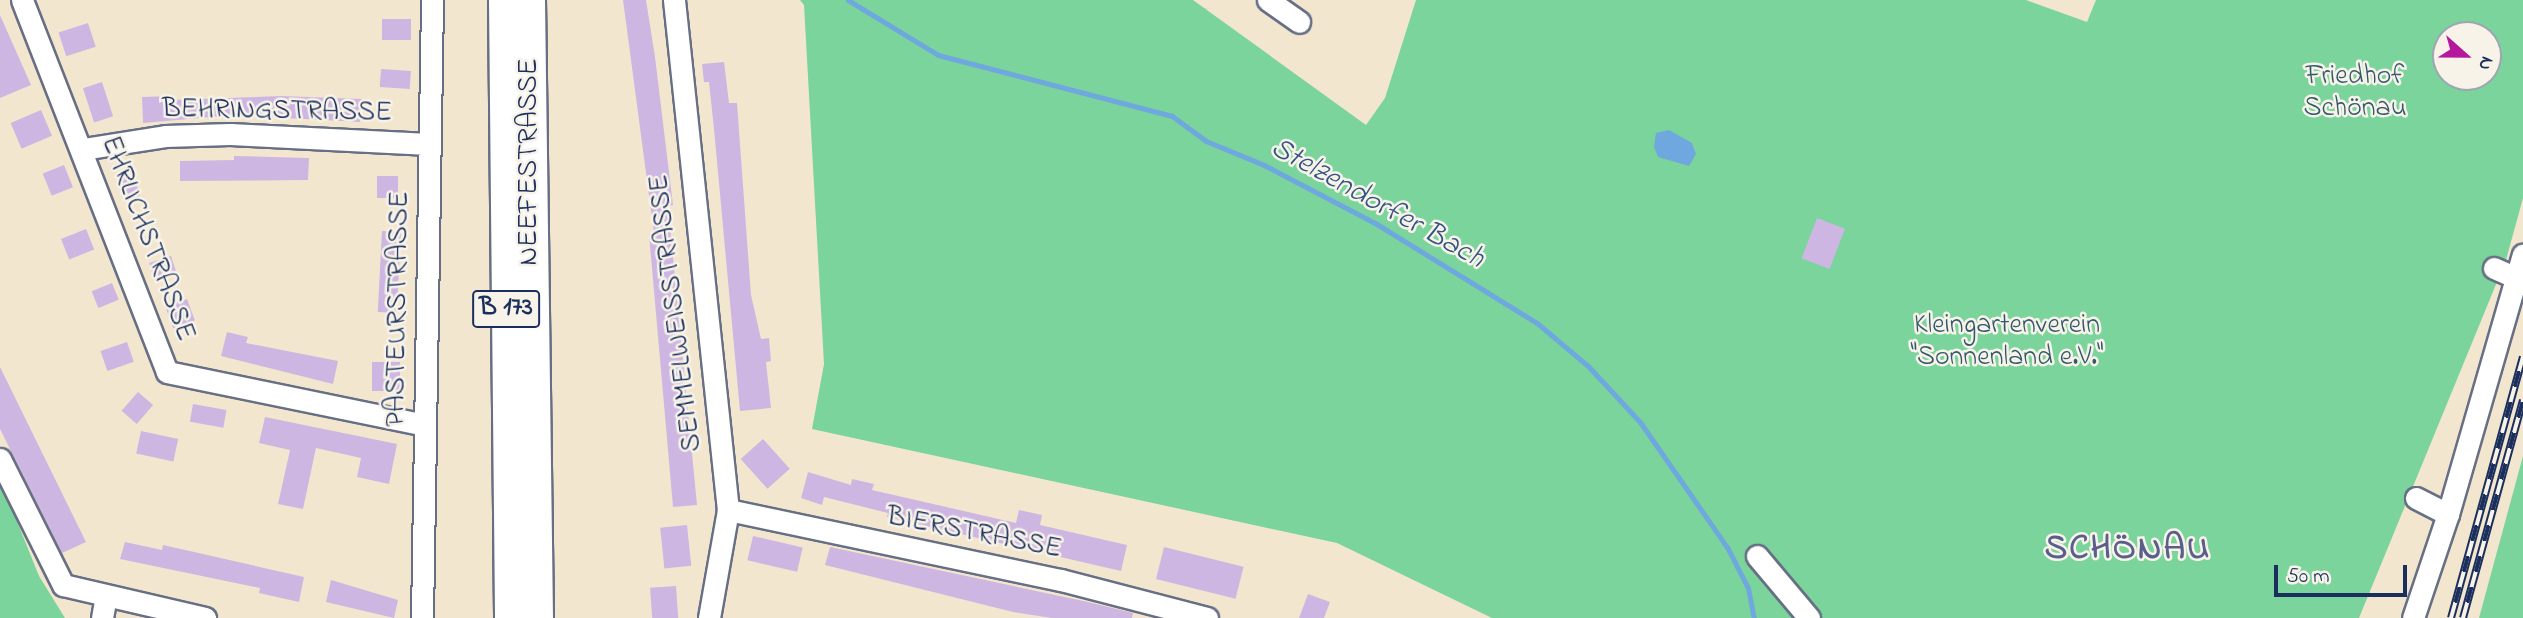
<!DOCTYPE html>
<html>
<head>
<meta charset="utf-8">
<style>
  body { margin:0 }
  #map { position:relative; width:2523px; height:618px; overflow:hidden; background:#f3e6ce; font-family:"Indie Flower",sans-serif }
  div>[style] { position:absolute }
  [style*='--x'] { left:calc(var(--x)*1px); top:calc(var(--y)*1px); width:calc(var(--w)*1px); rotate:calc(var(--a)*1deg) }
  .green>* { inset:0; background:#7ad49b }
  .water>* { inset:0; background:#6fa8de }
  .stream>* { height:5px; margin:-2.5px; padding:0 2.5px; transform-origin:2.5px; border-radius:2.5px; background:#6fa8de }
  .building>* { inset:0; background:#ceb6e2; transform-origin:0 0 }
  .roads { filter:drop-shadow(2px 0 #676f85) drop-shadow(-2px 0 #676f85) drop-shadow(0 2px #676f85) drop-shadow(0 -2px #676f85) }
  .minor>* { height:21px; margin:-10.5px; padding:0 10.5px; transform-origin:10.5px; border-radius:10.5px; background:#fff }
  .highway>* { height:32px; margin:-16px; padding:0 16px; transform-origin:16px; border-radius:16px; background:#fff }
  .rail>* { height:8px; margin-top:-4px; transform-origin:0; background:repeating-linear-gradient(90deg,#f7f3e8 0 16px,#1b2f5e 0 32px); box-sizing:border-box; border-block:2px solid #1b2f5e }
  span { translate:-50% -50%; white-space:nowrap; text-align:center; line-height:1.15; -webkit-text-stroke:5px #f7f3e8; paint-order:stroke }
  .shield-label span { padding:2px 5px; background:#f7f3e8; border:2px solid; border-radius:5px; -webkit-text-stroke-width:0 }
  .shield-label { font-size:26px; color:#1b2f5e; font-weight:700 }
  .park-label { font-size:28px; color:#33586d }
  .street-label { font-size:28px; color:#1b2f5e }
  .water-label { font-size:30px; color:#345384; font-style:italic }
  .district-label { font-size:35px; color:#5a5e8c; font-weight:700; letter-spacing:2px }
  .north { position:absolute; left:2432px; top:21px; width:70px; height:70px; box-sizing:border-box; background:#f7f3e8; border:2px solid #9fa5b1; border-radius:50%; rotate:111deg; font-size:19px; font-weight:700; line-height:28px; text-align:center; color:#1b2f5e }
  .north::after { content:''; display:block; margin:auto; width:24px; height:32px; background:#b5179e; clip-path:polygon(50% 0,100% 100%,50% 72%,0 100%) }
  .scale { position:absolute; left:2274px; top:565px; width:133px; height:32px; box-sizing:border-box; border:4px solid #1b2f5e; border-top:0; padding-left:9px; font-size:21px; line-height:24px; white-space:nowrap; color:#1b2f5e; -webkit-text-stroke:5px #f7f3e8; paint-order:stroke }
</style>
</head>
<body>
<div id="map">
  <div class="green">
    <div style="clip-path:polygon(evenodd,800px 0,1193px 0,1366px 125px,1385px 98px,1416px 0,2026px 0,2087px 22px,2096px 0,2523px 0,2523px 198px,2506px 260px,2359px 618px,1492px 618px,1337px 543px,812px 429px,824px 364px,804px 5px,800px 0,2446px 35px,2488px 35px,2488px 77px,2446px 77px,2446px 35px)"></div>
    <div style="clip-path:polygon(2523px 456px,2523px 618px,2479px 618px)"></div>
    <div style="clip-path:polygon(0 479px,39px 576px,65px 618px,0 618px)"></div>
  </div>
  <div class="water">
    <div style="clip-path:polygon(1669px 130px,1692px 143px,1696px 154px,1689px 166px,1658px 157px,1654px 147px,1656px 133px)"></div>
  </div>
  <div class="stream">
    <div style="--x:848;--y:0;--w:105;--a:31.4"></div>
    <div style="--x:938;--y:55;--w:242;--a:14.6"></div>
    <div style="--x:1172;--y:116;--w:42;--a:36.3"></div>
    <div style="--x:1206;--y:141;--w:63;--a:22.5"></div>
    <div style="--x:1264;--y:165;--w:125;--a:27.6"></div>
    <div style="--x:1375;--y:223;--w:190;--a:31.7"></div>
    <div style="--x:1537;--y:323;--w:68;--a:40.2"></div>
    <div style="--x:1589;--y:367;--w:75;--a:47.2"></div>
    <div style="--x:1640;--y:422;--w:152;--a:55.2"></div>
    <div style="--x:1727;--y:547;--w:46;--a:62.9"></div>
    <div style="--x:1748;--y:588;--w:31;--a:79"></div>
  </div>
  <div class="building">
    <div style="clip-path:polygon(623px 0,646px 0,655px 57px,673px 205px,668px 206px,697px 505px,673px 507px,649px 234px,654px 233px)"></div>
    <div style="clip-path:polygon(0 15px,31px 85px,0 98px)"></div>
    <div style="left:382px;top:19px;width:29px;height:21px"></div>
    <div style="left:88px;top:23px;width:25px;height:31px;rotate:72deg"></div>
    <div style="clip-path:polygon(724px 62px,729px 103px,737px 103px,751px 295px,761px 339px,769px 338px,771px 361px,766px 362px,771px 408px,740px 411px,714px 129px,709px 82px,704px 82px,702px 64px)"></div>
    <div style="left:381px;top:69px;width:30px;height:18px;rotate:4deg"></div>
    <div style="left:102px;top:82px;width:36px;height:20px;rotate:72deg"></div>
    <div style="clip-path:polygon(170px 96px,170px 100px,281px 96px,362px 99px,360px 122px,233px 115px,143px 123px,142px 97px)"></div>
    <div style="left:41px;top:110px;width:28px;height:33px;rotate:67deg"></div>
    <div style="clip-path:polygon(234px 156px,309px 158px,308px 180px,180px 181px,180px 161px,234px 160px)"></div>
    <div style="left:64px;top:165px;width:24px;height:23px;rotate:68deg"></div>
    <div style="clip-path:polygon(133px 173px,140px 196px,127px 201px,118px 179px)"></div>
    <div style="left:377px;top:176px;width:21px;height:22px"></div>
    <div style="left:1817px;top:218px;width:30px;height:43px;rotate:21deg"></div>
    <div style="left:86px;top:229px;width:22px;height:27px;rotate:68deg"></div>
    <div style="left:382px;top:231px;width:19px;height:81px;rotate:3deg"></div>
    <div style="left:171px;top:256px;width:19px;height:23px;rotate:72deg"></div>
    <div style="left:112px;top:283px;width:18px;height:22px;rotate:68deg"></div>
    <div style="left:187px;top:299px;width:23px;height:23px;rotate:70deg"></div>
    <div style="clip-path:polygon(227px 332px,248px 337px,246px 343px,338px 361px,333px 384px,221px 356px)"></div>
    <div style="left:127px;top:342px;width:21px;height:28px;rotate:71deg"></div>
    <div style="left:372px;top:362px;width:28px;height:29px"></div>
    <div style="clip-path:polygon(0 367px,86px 542px,62px 553px,0 429px)"></div>
    <div style="left:138px;top:392px;width:20px;height:25px;rotate:41deg"></div>
    <div style="left:193px;top:404px;width:34px;height:18px;rotate:10deg"></div>
    <div style="clip-path:polygon(265px 417px,397px 444px,389px 484px,357px 477px,361px 458px,316px 448px,303px 509px,278px 504px,290px 450px,259px 443px)"></div>
    <div style="left:141px;top:431px;width:38px;height:23px;rotate:12deg"></div>
    <div style="left:763px;top:439px;width:40px;height:30px;rotate:48deg"></div>
    <div style="clip-path:polygon(808px 472px,851px 485px,852px 479px,874px 484px,872px 490px,1016px 523px,1019px 510px,1042px 515px,1040px 525px,1127px 545px,1121px 571px,887px 517px,888px 513px,824px 497px,822px 505px,801px 498px)"></div>
    <div style="left:687px;top:525px;width:41px;height:27px;rotate:84deg"></div>
    <div style="left:753px;top:536px;width:51px;height:25px;rotate:13deg"></div>
    <div style="clip-path:polygon(125px 542px,162px 550px,163px 545px,304px 577px,299px 602px,259px 593px,260px 588px,120px 559px)"></div>
    <div style="clip-path:polygon(830px 547px,1088px 602px,1133px 613px,1132px 618px,1052px 618px,1013px 612px,825px 565px)"></div>
    <div style="left:1164px;top:547px;width:82px;height:33px;rotate:14deg"></div>
    <div style="clip-path:polygon(331px 580px,398px 600px,394px 618px,326px 602px)"></div>
    <div style="left:676px;top:586px;width:32px;height:26px;rotate:86deg"></div>
    <div style="clip-path:polygon(1308px 594px,1330px 602px,1324px 618px,1299px 618px)"></div>
  </div>
  <div class="roads">
    <div class="minor">
      <div style="--x:22;--y:0;--w:399;--a:68.7"></div>
      <div style="--x:167;--y:372;--w:263;--a:11.6"></div>
      <div style="--x:674;--y:0;--w:513;--a:83.96"></div>
      <div style="--x:728;--y:510;--w:110;--a:100"></div>
      <div style="--x:1268;--y:0;--w:38;--a:35"></div>
      <div style="--x:83;--y:149;--w:83;--a:-9"></div>
      <div style="--x:165;--y:136;--w:65;--a:-1.8"></div>
      <div style="--x:230;--y:134;--w:199;--a:2.9"></div>
      <div style="--x:2494;--y:268;--w:24;--a:24"></div>
      <div style="--x:0;--y:459;--w:141;--a:63.4"></div>
      <div style="--x:63;--y:585;--w:146;--a:13.1"></div>
      <div style="--x:2416;--y:498;--w:36;--a:27"></div>
      <div style="--x:728;--y:510;--w:340;--a:11.9"></div>
      <div style="--x:1061;--y:580;--w:151;--a:14.6"></div>
      <div style="--x:1757;--y:556;--w:81;--a:50"></div>
      <div style="--x:102;--y:618;--w:22;--a:-80"></div>
      <div style="--x:422;--y:618;--w:618;--a:-89.07"></div>
      <div style="--x:2413;--y:618;--w:110;--a:-71.4"></div>
      <div style="--x:2448;--y:514;--w:270;--a:-73.9"></div>
    </div>
    <div class="highway">
      <div style="--x:505;--y:0;--w:618;--a:89.44"></div>
      <div style="--x:529;--y:0;--w:618;--a:89.26"></div>
    </div>
  </div>
  <div class="rail">
    <div style="--x:2451;--y:618;--w:271;--a:-74.6"></div>
    <div style="--x:2463;--y:618;--w:226;--a:-74.6"></div>
  </div>
  <div class="shield-label">
    <span style="left:506px;top:309px">B 173</span>
  </div>
  <div class="park-label">
    <span style="left:2355px;top:93px">Friedhof<br>Schönau</span>
    <span style="left:2007px;top:342px">Kleingartenverein<br>"Sonnenland e.V."</span>
  </div>
  <div class="street-label">
    <span style="left:277px;top:112px;rotate:1deg">BEHRINGSTRASSE</span>
    <span style="left:530px;top:162px;rotate:-90deg">NEEFESTRASSE</span>
    <span style="left:147px;top:239px;rotate:69deg">EHRLICHSTRASSE</span>
    <span style="left:399px;top:309px;rotate:-89deg">PASTEURSTRASSE</span>
    <span style="left:677px;top:313px;rotate:-97deg">SEMMELWEISSTRASSE</span>
    <span style="left:974px;top:534px;rotate:11deg">BIERSTRASSE</span>
  </div>
  <div class="water-label">
    <span style="left:1377px;top:204px;rotate:29deg">Stelzendorfer Bach</span>
  </div>
  <div class="district-label">
    <span style="left:2128px;top:550px">SCHÖNAU</span>
  </div>
  <div class="north">N</div>
  <div class="scale">50 m</div>
</div>
</body>
</html>
